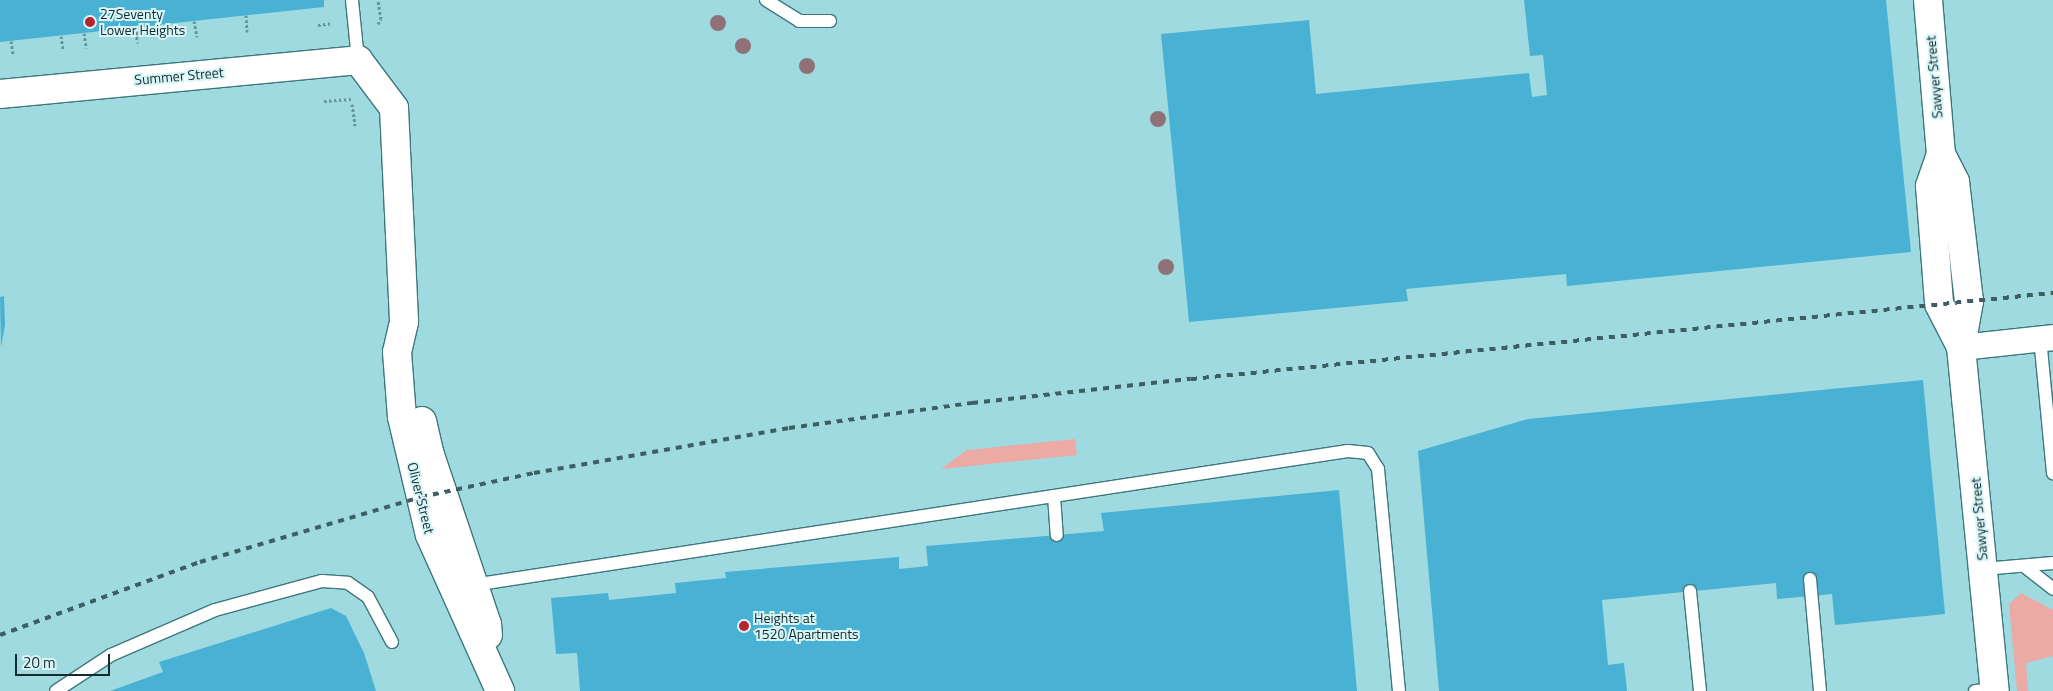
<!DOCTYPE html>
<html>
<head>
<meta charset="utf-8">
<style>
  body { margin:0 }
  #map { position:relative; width:2053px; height:691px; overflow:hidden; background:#9fdae0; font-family:"Titillium Web",sans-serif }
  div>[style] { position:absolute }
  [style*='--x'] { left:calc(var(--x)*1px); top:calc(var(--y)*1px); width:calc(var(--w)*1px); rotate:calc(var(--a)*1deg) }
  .green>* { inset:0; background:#ecaaa5 }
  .building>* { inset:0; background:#49b1d3 }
  .path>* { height:3px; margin-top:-1.5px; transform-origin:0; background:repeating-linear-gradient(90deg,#679498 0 2.5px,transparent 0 5px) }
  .roads { filter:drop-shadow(1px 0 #3d777c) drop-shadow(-1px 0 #3d777c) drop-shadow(0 1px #3d777c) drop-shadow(0 -1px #3d777c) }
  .service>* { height:12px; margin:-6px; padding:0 6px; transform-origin:6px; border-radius:6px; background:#fff }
  .minor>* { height:25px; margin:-12.5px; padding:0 12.5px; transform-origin:12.5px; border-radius:12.5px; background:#fff }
  .tertiary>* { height:28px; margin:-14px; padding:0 14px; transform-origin:14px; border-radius:14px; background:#fff }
  .secondary>* { height:28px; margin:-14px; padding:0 14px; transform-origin:14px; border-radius:14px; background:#fff }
  .rail>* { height:4px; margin-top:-2px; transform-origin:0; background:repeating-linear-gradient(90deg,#3d5f63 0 6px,transparent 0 12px) }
  .trees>* { width:16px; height:16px; margin:-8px; border-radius:50%; background:#8f7277 }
  .dots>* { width:14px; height:14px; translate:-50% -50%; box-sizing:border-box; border:2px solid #d8f5f8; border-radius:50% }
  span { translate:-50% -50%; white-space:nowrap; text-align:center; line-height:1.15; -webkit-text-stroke:4px #d8f5f8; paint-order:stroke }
  .poi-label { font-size:14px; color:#132b2e }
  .left { translate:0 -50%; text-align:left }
  .street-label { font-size:14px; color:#132b2e }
  .scale { position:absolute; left:15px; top:654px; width:95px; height:22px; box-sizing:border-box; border:2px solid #132b2e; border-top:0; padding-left:6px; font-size:15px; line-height:18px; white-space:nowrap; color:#132b2e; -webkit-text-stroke:4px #d8f5f8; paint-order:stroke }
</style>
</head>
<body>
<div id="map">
  <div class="green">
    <div style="clip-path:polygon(1075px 439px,1077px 455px,941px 469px,967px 450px)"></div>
    <div style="clip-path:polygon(2021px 593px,2053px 610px,2053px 656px,2026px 663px,2028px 691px,2017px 691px,2009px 604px)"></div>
  </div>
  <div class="building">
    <div style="clip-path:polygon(0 0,324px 0,324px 7px,0 42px)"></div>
    <div style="clip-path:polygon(1524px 0,1886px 0,1911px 252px,1567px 286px,1566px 274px,1406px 289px,1408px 301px,1189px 322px,1161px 34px,1309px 20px,1316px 94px,1529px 73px,1532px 97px,1547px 95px,1543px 55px,1530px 56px)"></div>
    <div style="clip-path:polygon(4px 296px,5px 325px,1px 347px,0 297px)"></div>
    <div style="clip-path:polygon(1923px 380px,1945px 614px,1835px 625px,1832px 594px,1777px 599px,1776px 583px,1602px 600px,1608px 665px,1624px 663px,1627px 691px,1439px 691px,1418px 451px,1528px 419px)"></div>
    <div style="clip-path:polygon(1339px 490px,1357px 691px,580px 691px,577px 653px,556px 654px,551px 598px,608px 593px,609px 600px,676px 593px,675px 583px,726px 578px,725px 572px,899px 557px,899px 569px,928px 566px,926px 546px,1104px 531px,1101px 513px)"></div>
    <div style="clip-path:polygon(331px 608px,346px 616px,364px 653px,376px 691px,110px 691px,163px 672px,159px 662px)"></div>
  </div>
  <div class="path">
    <div style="--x:246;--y:15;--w:17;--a:87"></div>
    <div style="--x:194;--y:21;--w:16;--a:79"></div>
    <div style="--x:378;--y:24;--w:6;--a:-59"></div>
    <div style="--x:381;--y:19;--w:19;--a:-99"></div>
    <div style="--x:318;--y:25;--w:15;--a:-8"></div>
    <div style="--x:136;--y:27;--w:16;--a:86"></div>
    <div style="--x:84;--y:33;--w:15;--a:82"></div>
    <div style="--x:61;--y:36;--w:14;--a:82"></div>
    <div style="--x:11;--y:41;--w:14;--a:82"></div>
    <div style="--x:324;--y:101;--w:27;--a:-4"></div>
    <div style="--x:352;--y:104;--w:22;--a:82"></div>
  </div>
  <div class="roads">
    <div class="service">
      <div style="--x:352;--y:0;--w:60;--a:84.3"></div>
      <div style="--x:766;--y:0;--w:39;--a:32"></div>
      <div style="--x:799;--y:21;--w:31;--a:0"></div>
      <div style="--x:2040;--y:338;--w:136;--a:84.5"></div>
      <div style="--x:1054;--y:496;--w:39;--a:86"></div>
      <div style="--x:2024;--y:566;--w:37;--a:38"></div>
      <div style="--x:1983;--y:569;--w:70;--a:-4.9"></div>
      <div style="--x:1810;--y:579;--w:112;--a:84.9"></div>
      <div style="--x:473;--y:585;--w:885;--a:-8.71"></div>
      <div style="--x:1348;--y:451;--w:20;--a:6"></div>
      <div style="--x:1368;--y:453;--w:19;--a:58"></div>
      <div style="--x:1378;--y:469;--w:223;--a:84.6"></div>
      <div style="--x:1690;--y:591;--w:100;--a:84.3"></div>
      <div style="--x:56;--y:691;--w:66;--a:-33.2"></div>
      <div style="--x:111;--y:655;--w:113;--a:-23.4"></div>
      <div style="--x:215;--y:610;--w:111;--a:-15.2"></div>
      <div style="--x:322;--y:581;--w:26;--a:4"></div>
      <div style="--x:348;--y:583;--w:24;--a:35"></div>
      <div style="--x:368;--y:597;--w:51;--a:61.9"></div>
      <div style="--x:1975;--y:691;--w:20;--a:-6"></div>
    </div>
    <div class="minor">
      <div style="--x:1961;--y:347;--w:93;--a:-6.2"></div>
    </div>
    <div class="tertiary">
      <div style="--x:0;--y:94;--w:360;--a:-5.4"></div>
      <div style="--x:358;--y:60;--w:60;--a:53.1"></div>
      <div style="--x:394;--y:108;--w:214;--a:87.3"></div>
      <div style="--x:404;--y:322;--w:31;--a:103"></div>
      <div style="--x:397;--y:352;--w:65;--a:85.6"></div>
      <div style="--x:402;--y:417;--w:121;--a:76.7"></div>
      <div style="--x:430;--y:535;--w:171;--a:65.8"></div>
      <div style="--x:422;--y:421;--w:35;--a:77"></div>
      <div style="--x:430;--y:455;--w:178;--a:71.4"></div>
      <div style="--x:487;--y:624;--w:11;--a:85"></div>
    </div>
    <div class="secondary">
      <div style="--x:1928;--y:0;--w:155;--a:85.2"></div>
      <div style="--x:1941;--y:154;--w:31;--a:63"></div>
      <div style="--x:1955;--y:182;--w:120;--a:83.3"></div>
      <div style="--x:1969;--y:301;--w:47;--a:99.9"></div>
      <div style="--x:1961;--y:347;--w:346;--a:84.4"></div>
      <div style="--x:1941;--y:154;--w:34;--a:109"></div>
      <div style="--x:1930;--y:186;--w:118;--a:85.6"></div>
      <div style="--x:1939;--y:304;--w:48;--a:62.9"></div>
    </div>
  </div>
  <div class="rail">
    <div style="--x:0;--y:635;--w:213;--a:-20.1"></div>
    <div style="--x:200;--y:562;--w:230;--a:-16.4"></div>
    <div style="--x:421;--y:497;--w:116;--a:-12"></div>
    <div style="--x:534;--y:473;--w:259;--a:-10"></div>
    <div style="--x:789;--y:428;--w:185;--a:-7.8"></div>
    <div style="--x:972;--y:403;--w:220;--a:-6.3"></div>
    <div style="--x:1191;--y:379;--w:866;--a:-5.7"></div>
  </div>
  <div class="trees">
    <div style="left:718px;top:23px"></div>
    <div style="left:743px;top:46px"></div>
    <div style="left:807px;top:66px"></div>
    <div style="left:1158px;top:119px"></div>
    <div style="left:1166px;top:267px"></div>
  </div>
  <div class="dots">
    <div style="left:90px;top:22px;background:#b6252f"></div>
    <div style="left:744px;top:626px;background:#b6252f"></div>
  </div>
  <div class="poi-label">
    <span class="left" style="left:100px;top:22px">27Seventy<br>Lower Heights</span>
    <span class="left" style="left:754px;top:626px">Heights at<br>1520 Apartments</span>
  </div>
  <div class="street-label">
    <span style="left:179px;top:76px;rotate:-5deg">Summer Street</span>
    <span style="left:1934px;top:77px;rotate:-95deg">Sawyer Street</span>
    <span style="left:421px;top:498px;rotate:76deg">Oliver Street</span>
    <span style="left:1979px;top:519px;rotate:-95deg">Sawyer Street</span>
  </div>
  <div class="scale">20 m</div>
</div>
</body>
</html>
